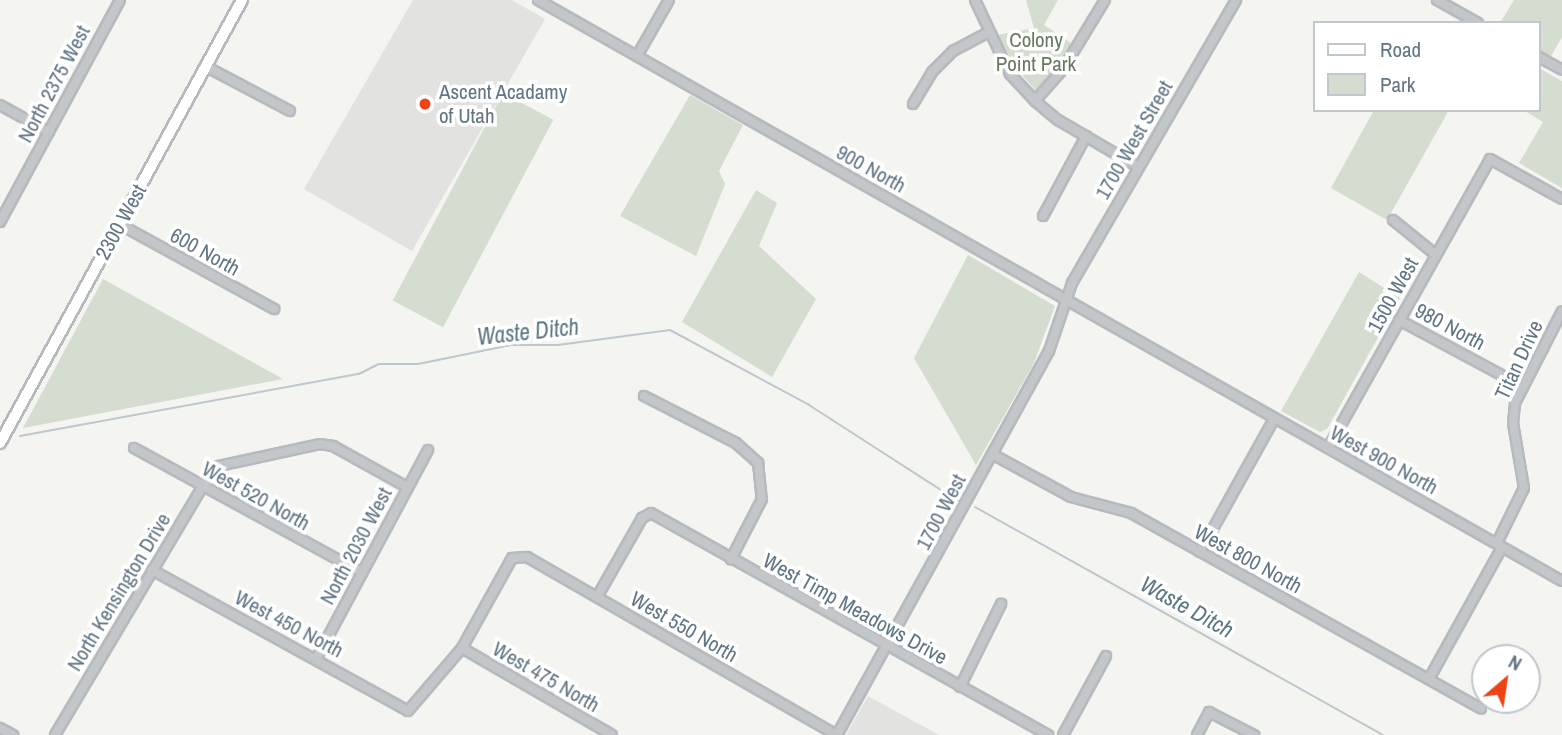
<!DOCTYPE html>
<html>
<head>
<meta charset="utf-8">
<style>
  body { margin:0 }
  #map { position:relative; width:1562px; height:735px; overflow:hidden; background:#f4f4f0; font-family:"Archivo Narrow",sans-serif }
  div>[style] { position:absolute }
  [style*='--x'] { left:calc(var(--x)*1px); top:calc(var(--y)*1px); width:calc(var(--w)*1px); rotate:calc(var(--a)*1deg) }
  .built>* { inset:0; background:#e2e3e1 }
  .green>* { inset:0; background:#d5dcd0; transform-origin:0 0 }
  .stream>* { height:2px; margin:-1px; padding:0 1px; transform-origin:1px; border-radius:1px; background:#bcc8cd }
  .roads { filter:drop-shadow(2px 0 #b6babe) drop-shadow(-2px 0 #b6babe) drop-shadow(0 2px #b6babe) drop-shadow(0 -2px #b6babe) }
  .minor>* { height:8px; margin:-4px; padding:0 4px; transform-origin:4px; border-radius:4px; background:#c3c7ca }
  .major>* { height:10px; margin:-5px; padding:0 5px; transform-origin:5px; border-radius:5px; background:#fff }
  .dots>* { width:19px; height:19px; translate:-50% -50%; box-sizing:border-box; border:4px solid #fff; border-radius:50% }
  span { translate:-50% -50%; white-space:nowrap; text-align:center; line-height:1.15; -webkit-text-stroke:7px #fff; paint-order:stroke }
  .park-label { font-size:21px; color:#667a60 }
  .street-label { font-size:21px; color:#617583 }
  .poi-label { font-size:21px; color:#617583 }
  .left { translate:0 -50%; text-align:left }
  .water-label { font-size:23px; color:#5c7781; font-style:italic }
  .legend { position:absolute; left:1313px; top:21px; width:228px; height:91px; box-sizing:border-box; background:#fff; border:2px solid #c0c8cd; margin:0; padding:9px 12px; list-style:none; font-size:21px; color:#617583 }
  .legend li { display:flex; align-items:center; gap:14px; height:35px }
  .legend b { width:35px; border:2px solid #c0c8cd }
  .north { position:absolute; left:1471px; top:644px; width:70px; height:70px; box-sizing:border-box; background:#fff; border:2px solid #c0c8cd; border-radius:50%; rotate:29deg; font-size:19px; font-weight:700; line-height:28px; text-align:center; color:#617583 }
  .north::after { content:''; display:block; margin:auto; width:24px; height:32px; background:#ef4315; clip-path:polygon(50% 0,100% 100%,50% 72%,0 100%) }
</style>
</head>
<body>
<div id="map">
  <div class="built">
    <div style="clip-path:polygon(413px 0,512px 0,545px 19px,412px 251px,304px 189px)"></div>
    <div style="clip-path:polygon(868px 696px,939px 735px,846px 735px)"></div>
  </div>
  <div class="green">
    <div style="clip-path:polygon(1026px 0,1058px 0,1044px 25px,1074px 45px,1037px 92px,1016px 68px,998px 35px,1034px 28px)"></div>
    <div style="clip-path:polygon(1514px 0,1562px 0,1562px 37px,1551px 56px,1539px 50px,1539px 23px,1500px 23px)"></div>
    <div style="clip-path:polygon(1539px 68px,1562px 81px,1562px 188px,1519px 163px,1543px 122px,1523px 110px,1539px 110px)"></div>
    <div style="left:503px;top:93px;width:57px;height:235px;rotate:28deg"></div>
    <div style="clip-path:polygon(690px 95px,743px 125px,719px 171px,725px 184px,696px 256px,620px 216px)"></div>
    <div style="clip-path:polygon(1374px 110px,1449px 110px,1387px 220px,1331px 188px)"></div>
    <div style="clip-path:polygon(756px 190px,777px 203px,759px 246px,816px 299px,772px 377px,682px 322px)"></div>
    <div style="clip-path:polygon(968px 255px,1055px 306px,1034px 363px,976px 465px,914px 358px)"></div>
    <div style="clip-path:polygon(1359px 272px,1400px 298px,1327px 429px,1320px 432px,1281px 411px)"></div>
    <div style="clip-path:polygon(103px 279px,283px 379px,23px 428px)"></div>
  </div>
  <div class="stream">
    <div style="--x:20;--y:436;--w:345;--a:-10.4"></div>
    <div style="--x:359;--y:374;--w:22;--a:-27"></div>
    <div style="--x:379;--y:364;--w:39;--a:0"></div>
    <div style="--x:418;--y:364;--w:95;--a:-11.5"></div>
    <div style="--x:511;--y:345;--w:47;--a:0"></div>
    <div style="--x:558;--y:345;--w:113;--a:-7.6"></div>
    <div style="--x:670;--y:330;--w:158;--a:28.3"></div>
    <div style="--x:809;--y:405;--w:177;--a:32.8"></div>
    <div style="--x:975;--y:507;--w:467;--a:29.2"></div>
  </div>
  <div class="roads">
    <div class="minor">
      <div style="--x:538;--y:0;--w:1177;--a:29.57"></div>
      <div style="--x:975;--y:0;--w:82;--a:64.7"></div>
      <div style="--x:1010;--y:74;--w:37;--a:47"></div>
      <div style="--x:1035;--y:101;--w:30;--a:40"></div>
      <div style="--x:1058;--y:120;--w:93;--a:30.4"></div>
      <div style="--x:1437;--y:0;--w:47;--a:29.3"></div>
      <div style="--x:637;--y:56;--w:64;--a:-60.3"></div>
      <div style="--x:1539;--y:57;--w:26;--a:29"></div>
      <div style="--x:205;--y:66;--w:96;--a:27.9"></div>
      <div style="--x:1035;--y:101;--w:43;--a:-48.8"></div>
      <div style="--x:1063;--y:69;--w:81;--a:-58.7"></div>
      <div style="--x:913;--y:104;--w:37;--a:-59"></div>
      <div style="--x:932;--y:72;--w:30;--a:-45"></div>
      <div style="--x:953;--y:51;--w:38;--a:-28"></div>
      <div style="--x:0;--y:105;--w:56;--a:28.9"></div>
      <div style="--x:1043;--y:216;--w:91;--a:-61.7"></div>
      <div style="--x:1393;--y:220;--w:55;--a:39.1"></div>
      <div style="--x:0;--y:222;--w:252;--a:-61.6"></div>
      <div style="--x:119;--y:224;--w:177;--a:28.7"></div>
      <div style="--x:1399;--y:320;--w:140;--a:28.2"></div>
      <div style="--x:644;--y:396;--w:103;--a:27.1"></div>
      <div style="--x:736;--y:443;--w:30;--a:42"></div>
      <div style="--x:758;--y:463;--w:36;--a:84"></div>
      <div style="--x:762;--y:499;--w:68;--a:117.3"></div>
      <div style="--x:134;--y:448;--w:260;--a:28.7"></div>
      <div style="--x:1328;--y:448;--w:331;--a:-60.7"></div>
      <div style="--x:1490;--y:159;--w:82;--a:29.1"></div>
      <div style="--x:992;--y:454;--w:90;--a:28.6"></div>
      <div style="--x:1071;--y:497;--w:62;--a:14.9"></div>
      <div style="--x:1131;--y:513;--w:401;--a:29.2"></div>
      <div style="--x:1497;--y:543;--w:61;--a:-63.9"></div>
      <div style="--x:1524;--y:488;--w:66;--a:-99.6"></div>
      <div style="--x:1513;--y:423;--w:20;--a:-84"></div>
      <div style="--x:1515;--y:403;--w:103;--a:-62.9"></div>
      <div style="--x:1200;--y:552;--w:152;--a:-60.9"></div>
      <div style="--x:152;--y:570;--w:292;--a:28.8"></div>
      <div style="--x:408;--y:711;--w:83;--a:-49.4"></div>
      <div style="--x:462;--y:648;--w:103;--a:-60.9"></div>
      <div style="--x:512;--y:558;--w:15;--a:-4"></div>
      <div style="--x:527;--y:557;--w:357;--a:29.9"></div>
      <div style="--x:597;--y:597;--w:91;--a:-60.3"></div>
      <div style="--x:642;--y:518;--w:10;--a:-29"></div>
      <div style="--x:651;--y:513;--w:455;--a:29.2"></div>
      <div style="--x:462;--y:648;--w:173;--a:30.1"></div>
      <div style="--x:316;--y:659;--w:237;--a:-61.8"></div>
      <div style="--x:1429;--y:679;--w:149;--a:-61"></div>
      <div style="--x:960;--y:687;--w:93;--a:-63.7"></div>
      <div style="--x:0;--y:728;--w:15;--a:28"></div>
      <div style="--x:55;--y:735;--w:312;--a:-59.3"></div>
      <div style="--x:214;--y:467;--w:108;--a:-12.2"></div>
      <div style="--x:320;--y:444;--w:13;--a:9"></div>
      <div style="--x:333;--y:446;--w:85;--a:29"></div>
      <div style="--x:837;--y:735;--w:439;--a:-61.1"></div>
      <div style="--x:1049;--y:351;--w:72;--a:-71.3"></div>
      <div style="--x:1072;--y:283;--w:327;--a:-59.9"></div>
      <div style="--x:1063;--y:735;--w:90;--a:-61.4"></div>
      <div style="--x:1197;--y:735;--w:26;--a:-62"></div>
      <div style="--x:1209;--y:712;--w:51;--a:27.1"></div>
    </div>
    <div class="major">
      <div style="--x:0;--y:443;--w:505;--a:-61.35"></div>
    </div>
  </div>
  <div class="dots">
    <div style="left:425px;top:104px;background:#ef4315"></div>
  </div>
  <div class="park-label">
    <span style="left:1036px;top:52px">Colony<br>Point Park</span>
  </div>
  <div class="street-label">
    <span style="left:54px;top:84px;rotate:-62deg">North 2375 West</span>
    <span style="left:1134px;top:140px;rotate:-60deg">1700 West Street</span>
    <span style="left:871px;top:169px;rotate:29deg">900 North</span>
    <span style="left:121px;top:222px;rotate:-61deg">2300 West</span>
    <span style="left:205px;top:252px;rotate:29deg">600 North</span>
    <span style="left:1393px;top:295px;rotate:-61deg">1500 West</span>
    <span style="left:1450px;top:327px;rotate:28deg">980 North</span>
    <span style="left:1519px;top:360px;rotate:-65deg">Titan Drive</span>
    <span style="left:1384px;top:460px;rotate:29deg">West 900 North</span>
    <span style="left:256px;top:496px;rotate:29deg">West 520 North</span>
    <span style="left:941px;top:512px;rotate:-62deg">1700 West</span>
    <span style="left:356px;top:546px;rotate:-62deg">North 2030 West</span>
    <span style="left:1248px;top:559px;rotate:29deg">West 800 North</span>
    <span style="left:119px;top:592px;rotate:-59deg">North Kensington Drive</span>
    <span style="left:855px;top:609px;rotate:29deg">West Timp Meadows Drive</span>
    <span style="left:289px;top:624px;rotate:28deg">West 450 North</span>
    <span style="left:684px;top:627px;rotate:30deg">West 550 North</span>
    <span style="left:546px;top:677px;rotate:30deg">West 475 North</span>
  </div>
  <div class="poi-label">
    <span class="left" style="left:439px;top:104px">Ascent Acadamy<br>of Utah</span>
  </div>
  <div class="water-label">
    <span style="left:528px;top:332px;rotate:-6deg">Waste Ditch</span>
    <span style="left:1187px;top:607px;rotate:29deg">Waste Ditch</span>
  </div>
  <ul class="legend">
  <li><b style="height:9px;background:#fff"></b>Road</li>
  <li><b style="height:19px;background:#d5dcd0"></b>Park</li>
  </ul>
  <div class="north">N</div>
</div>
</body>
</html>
